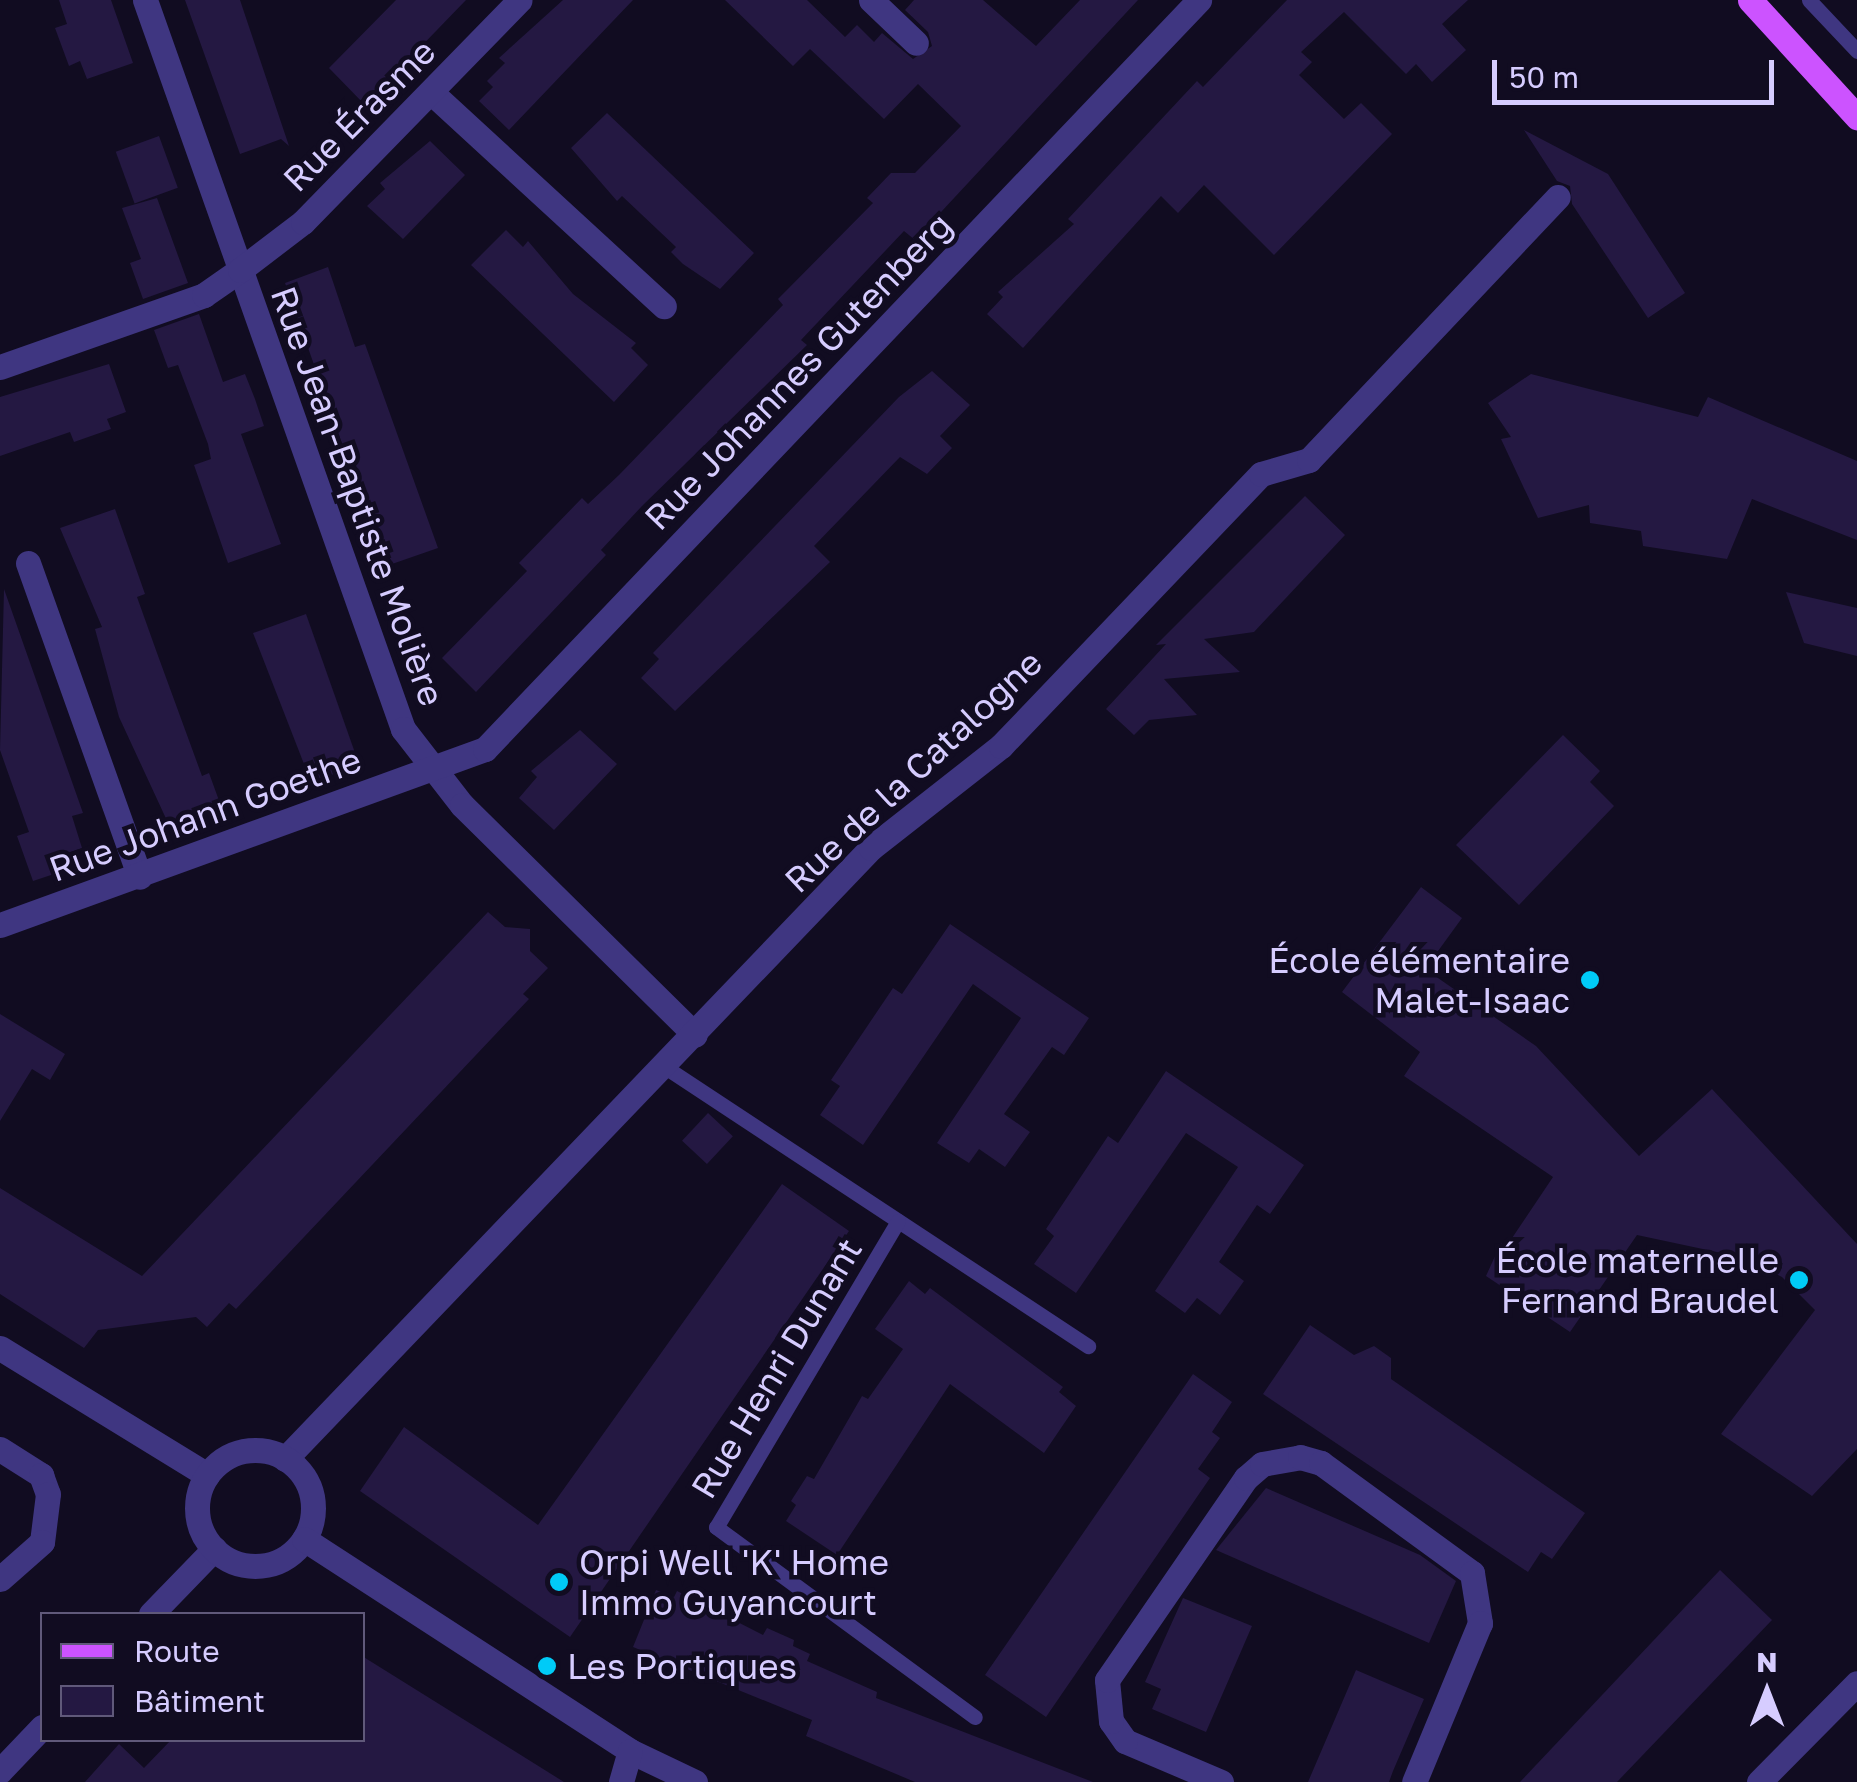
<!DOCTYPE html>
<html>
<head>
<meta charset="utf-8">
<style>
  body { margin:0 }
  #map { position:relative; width:1857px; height:1782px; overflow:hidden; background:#110c21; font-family:"Golos Text",sans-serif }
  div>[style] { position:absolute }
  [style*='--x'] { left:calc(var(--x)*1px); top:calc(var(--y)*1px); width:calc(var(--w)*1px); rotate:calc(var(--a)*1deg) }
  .building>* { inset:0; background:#241842; transform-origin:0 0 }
  .service>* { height:15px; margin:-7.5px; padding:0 7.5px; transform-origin:7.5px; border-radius:7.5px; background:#3f3681 }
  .minor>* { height:25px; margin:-12.5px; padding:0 12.5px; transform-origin:12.5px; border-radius:12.5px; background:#3f3681 }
  .tertiary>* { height:25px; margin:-12.5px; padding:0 12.5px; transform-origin:12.5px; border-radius:12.5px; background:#3f3681 }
  .tertiary>.ring { margin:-12.5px; padding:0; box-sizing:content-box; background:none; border:25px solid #3f3681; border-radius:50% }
  .primary>* { height:25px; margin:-12.5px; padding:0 12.5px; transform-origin:12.5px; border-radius:12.5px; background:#cc53ff }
  .dots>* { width:28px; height:28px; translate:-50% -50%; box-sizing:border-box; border:5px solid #110c21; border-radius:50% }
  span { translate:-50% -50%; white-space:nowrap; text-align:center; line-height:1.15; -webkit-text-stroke:9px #110c21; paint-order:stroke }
  .street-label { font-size:35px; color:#d6ccff }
  .poi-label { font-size:35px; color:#d6ccff }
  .right { translate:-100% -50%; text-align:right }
  .left { translate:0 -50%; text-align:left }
  .legend { position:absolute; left:40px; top:1612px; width:325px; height:130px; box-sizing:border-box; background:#110c21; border:2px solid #60597a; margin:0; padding:12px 18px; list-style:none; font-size:30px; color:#d6ccff }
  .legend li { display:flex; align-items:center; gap:20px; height:50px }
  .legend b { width:50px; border:2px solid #60597a }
  .north { position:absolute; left:1717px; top:1642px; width:100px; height:100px; -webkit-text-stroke:8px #110c21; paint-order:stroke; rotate:0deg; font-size:28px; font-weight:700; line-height:40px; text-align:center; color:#d6ccff }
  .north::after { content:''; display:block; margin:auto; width:35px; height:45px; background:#d6ccff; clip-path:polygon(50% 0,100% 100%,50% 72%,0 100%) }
  .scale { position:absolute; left:1492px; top:60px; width:282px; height:45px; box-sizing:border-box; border:5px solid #d6ccff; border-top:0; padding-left:12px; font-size:30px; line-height:35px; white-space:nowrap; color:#d6ccff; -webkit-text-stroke:8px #110c21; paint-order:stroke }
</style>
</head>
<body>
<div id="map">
  <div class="building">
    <div style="clip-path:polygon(59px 0,111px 0,133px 63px,87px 79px,80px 61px,69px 66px,55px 28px,67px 24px)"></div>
    <div style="clip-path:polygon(185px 0,240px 0,289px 146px,281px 139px,240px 154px)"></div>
    <div style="clip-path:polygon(396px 0,466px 0,408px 60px,415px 66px,390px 91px,384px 84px,364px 104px,329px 68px)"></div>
    <div style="clip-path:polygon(563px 0,633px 0,509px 130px,479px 101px,493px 87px,487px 81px,505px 63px,499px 58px)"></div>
    <div style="clip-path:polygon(725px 0,807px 0,845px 37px,857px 25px,874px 42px,882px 33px,913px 59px,932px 46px,928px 32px,905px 10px,914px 0,983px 0,1036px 46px,1080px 0,1138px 0,915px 240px,904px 231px,801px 340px,807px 345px,642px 506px,601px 550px,606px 555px,476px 692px,442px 658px,527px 571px,519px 563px,582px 498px,588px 504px,619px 475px,783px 305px,778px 299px,873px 203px,867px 198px,891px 173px,915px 173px,961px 126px,918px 84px,884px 119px,810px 49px,793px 66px)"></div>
    <div style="clip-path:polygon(1287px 0,1468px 0,1442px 24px,1466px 50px,1432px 82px,1416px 64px,1406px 74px,1344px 12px,1301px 52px,1312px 62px,1299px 75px,1344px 119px,1361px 103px,1392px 134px,1274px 255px,1204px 185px,1178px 213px,1161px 196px,1023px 348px,987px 314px,1003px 297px,998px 292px,1074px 224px,1068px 219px,1197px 81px,1203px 87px)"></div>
    <div style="clip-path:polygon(607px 113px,754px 253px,720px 289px,683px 264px,671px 252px,676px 247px,622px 196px,617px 201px,571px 148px)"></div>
    <div style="clip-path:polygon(1524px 130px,1608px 174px,1685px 293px,1648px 318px,1572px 204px,1570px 186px,1557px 181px)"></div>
    <div style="left:159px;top:136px;width:55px;height:46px;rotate:70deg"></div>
    <div style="clip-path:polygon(430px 141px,465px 175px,403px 239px,367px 206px,385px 189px,380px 183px)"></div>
    <div style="clip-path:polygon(157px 198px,188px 283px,143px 299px,130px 263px,141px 259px,122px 208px)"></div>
    <div style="clip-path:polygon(506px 230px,523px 247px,528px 241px,573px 294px,636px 343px,631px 348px,648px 365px,614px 402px,471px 265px)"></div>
    <div style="clip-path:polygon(328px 267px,355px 347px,365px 344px,438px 548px,392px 564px,383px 540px,376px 542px,352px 450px,345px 452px,285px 283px)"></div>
    <div style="clip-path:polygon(199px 314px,223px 382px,245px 374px,255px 399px,264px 426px,241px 434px,281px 544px,228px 563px,194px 465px,211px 459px,208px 444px,178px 365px,168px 368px,154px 330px)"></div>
    <div style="clip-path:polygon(109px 364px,126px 412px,107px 419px,111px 429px,74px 442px,70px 432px,0 456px,0 397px)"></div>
    <div style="clip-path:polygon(932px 371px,970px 405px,940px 436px,952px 448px,927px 474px,900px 457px,814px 546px,830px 562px,675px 711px,641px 678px,659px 659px,653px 653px,899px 397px)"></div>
    <div style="clip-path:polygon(1531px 374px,1698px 417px,1708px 397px,1857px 461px,1857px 540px,1752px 499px,1727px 559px,1643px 546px,1641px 531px,1590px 523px,1589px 505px,1538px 518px,1501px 439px,1511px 437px,1488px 403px)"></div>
    <div style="clip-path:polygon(1305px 496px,1345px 535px,1254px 632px,1204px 639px,1240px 672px,1164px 679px,1197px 715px,1149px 720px,1134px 735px,1106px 709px,1166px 644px,1156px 645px)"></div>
    <div style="clip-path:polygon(115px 509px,145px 594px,137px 597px,157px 653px,202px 776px,209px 773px,221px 806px,169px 825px,119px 717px,95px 629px,102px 627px,60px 528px)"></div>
    <div style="clip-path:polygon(4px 589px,83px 813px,72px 816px,82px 848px,70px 852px,75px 867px,33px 881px,17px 836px,29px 832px,0 750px)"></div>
    <div style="clip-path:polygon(1786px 592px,1857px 608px,1857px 656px,1804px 643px)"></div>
    <div style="clip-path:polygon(306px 614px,354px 750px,354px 767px,311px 782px,253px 633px)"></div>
    <div style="clip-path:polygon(580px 730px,617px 764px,554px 830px,519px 798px,537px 777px,531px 771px)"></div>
    <div style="clip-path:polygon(1563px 735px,1600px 771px,1590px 782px,1614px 806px,1519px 905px,1456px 845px)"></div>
    <div style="clip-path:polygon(1421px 887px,1462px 918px,1425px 969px,1536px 1046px,1639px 1156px,1712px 1089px,1857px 1244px,1857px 1449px,1812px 1496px,1721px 1434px,1815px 1310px,1782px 1277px,1745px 1258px,1637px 1235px,1570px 1332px,1486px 1276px,1501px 1243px,1506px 1247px,1553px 1177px,1404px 1076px,1420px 1052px,1342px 992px)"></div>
    <div style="clip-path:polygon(488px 912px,505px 927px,530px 929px,530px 951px,548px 968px,523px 994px,529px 999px,236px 1309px,229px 1303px,207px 1327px,196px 1317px,98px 1330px,84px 1348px,0 1294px,0 1188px,142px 1276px)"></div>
    <div style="clip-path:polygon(950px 924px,1089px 1018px,1064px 1055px,1052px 1047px,1004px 1114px,1030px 1132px,1005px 1167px,979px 1149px,969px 1163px,937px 1143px,1021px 1018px,973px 984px,863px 1145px,820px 1115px,840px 1086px,831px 1080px,893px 988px,902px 994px)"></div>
    <div style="clip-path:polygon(0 1014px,65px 1054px,50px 1080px,32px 1069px,0 1121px)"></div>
    <div style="clip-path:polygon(1166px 1071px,1304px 1165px,1270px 1214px,1257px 1205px,1219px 1262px,1244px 1281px,1220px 1315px,1197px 1298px,1185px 1313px,1155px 1291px,1238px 1167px,1186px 1133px,1076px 1293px,1034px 1264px,1054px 1236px,1046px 1229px,1108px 1136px,1118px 1143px)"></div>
    <div style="left:708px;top:1113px;width:34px;height:38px;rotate:43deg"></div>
    <div style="clip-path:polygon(782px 1184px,849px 1231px,570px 1637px,360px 1491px,404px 1427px,538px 1525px)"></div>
    <div style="clip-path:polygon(909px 1281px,925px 1294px,930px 1288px,1063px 1387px,1059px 1392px,1076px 1406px,1044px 1453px,950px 1384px,837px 1555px,786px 1521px,796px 1505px,791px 1501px,807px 1476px,814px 1479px,862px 1396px,868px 1399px,903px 1349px,875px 1329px)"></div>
    <div style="clip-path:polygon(1310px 1325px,1354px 1355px,1374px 1346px,1391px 1358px,1391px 1379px,1585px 1513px,1552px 1559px,1541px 1552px,1528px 1572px,1263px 1394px)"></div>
    <div style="clip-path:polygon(1193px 1374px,1232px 1402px,1212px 1432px,1220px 1438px,1198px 1469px,1210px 1478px,1046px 1717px,985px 1675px)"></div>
    <div style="clip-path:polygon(1266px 1488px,1420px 1555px,1456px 1581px,1429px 1643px,1216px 1550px)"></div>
    <div style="clip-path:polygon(1720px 1570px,1772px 1620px,1617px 1782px,1520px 1782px)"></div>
    <div style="clip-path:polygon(656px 1590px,674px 1597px,677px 1591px,763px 1635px,767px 1628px,794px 1640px,793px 1646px,810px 1654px,807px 1661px,877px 1692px,876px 1698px,1093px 1782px,915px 1782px,806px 1736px,812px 1720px,633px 1647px)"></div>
    <div style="clip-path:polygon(1183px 1598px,1252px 1626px,1206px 1732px,1152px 1709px,1161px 1689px,1145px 1682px)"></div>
    <div style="clip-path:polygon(362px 1656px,564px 1782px,85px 1782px,119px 1744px,144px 1768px,171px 1740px,362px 1740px)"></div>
    <div style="clip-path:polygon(1356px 1670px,1424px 1699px,1393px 1771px,1389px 1782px,1308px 1782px)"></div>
  </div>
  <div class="service">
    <div style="--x:1809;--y:0;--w:70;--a:46.7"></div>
    <div style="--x:665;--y:1067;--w:507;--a:33.41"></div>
    <div style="--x:898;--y:1221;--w:356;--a:120.7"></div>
    <div style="--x:716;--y:1527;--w:321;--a:36.3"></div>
  </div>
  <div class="minor">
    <div style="--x:145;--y:0;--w:773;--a:70.51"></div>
    <div style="--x:403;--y:729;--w:96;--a:52.2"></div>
    <div style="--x:462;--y:805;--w:327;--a:44.6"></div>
    <div style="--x:871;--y:0;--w:62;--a:43.7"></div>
    <div style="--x:432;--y:93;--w:315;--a:42.6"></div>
    <div style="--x:0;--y:367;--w:216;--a:-19.4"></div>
    <div style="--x:204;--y:295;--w:44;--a:-34.8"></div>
    <div style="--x:240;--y:270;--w:79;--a:-37.3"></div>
    <div style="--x:303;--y:222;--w:310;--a:-45.7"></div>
    <div style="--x:28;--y:563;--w:333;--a:70.4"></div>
    <div style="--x:0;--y:925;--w:516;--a:-19.95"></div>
    <div style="--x:485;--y:749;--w:1035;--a:-46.37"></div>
    <div style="--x:0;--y:1449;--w:49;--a:32.4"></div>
    <div style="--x:41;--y:1475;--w:20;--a:70"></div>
    <div style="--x:48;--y:1494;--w:48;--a:97.1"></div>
    <div style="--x:42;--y:1542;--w:56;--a:138.6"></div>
    <div style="--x:285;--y:1459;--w:847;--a:-46.2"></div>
    <div style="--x:871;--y:848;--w:165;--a:-38.1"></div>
    <div style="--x:1001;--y:746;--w:376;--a:-46.3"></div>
    <div style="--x:1261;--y:474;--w:50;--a:-16.3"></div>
    <div style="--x:1309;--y:460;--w:362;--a:-46.6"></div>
    <div style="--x:151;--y:1614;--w:91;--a:-45.9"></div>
    <div style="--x:0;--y:1771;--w:61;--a:-46.3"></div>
    <div style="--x:1221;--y:1782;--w:104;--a:-156.9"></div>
    <div style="--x:1125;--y:1741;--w:24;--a:-125"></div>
    <div style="--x:1111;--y:1721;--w:41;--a:-95.6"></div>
    <div style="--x:1107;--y:1680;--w:245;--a:-55.5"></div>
    <div style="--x:1246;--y:1478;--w:21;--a:-41"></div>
    <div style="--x:1262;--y:1464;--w:39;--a:-10"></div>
    <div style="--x:1300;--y:1457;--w:22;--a:16"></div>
    <div style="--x:1321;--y:1463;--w:187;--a:36.1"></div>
    <div style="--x:1472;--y:1573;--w:51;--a:80.9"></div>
    <div style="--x:1480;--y:1623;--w:172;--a:112.5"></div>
  </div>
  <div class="tertiary">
    <div style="--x:0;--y:1348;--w:243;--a:31.5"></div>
    <div class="ring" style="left:197px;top:1450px;width:91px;height:91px"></div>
    <div style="--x:304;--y:1539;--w:389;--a:33"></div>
    <div style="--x:630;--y:1751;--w:72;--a:25.5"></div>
    <div style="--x:621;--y:1782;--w:32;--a:-74"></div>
    <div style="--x:1759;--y:1782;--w:139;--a:-45.3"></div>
  </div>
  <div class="primary">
    <div style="--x:1750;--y:0;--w:159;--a:47.6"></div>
  </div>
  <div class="dots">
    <div style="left:1590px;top:980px;background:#00cbf7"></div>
    <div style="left:1799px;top:1280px;background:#00cbf7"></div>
    <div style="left:559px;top:1582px;background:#00cbf7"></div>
    <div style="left:547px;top:1666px;background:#00cbf7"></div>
  </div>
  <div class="street-label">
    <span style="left:359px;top:115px;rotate:-45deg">Rue Érasme</span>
    <span style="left:798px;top:371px;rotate:-46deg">Rue Johannes Gutenberg</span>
    <span style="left:358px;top:496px;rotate:70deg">Rue Jean-Baptiste Molière</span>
    <span style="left:913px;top:771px;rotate:-43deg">Rue de la Catalogne</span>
    <span style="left:205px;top:814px;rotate:-20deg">Rue Johann Goethe</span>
    <span style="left:776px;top:1368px;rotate:-59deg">Rue Henri Dunant</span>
  </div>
  <div class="poi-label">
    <span class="right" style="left:1570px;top:980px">École élémentaire<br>Malet-Isaac</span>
    <span class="right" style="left:1779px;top:1280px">École maternelle<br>Fernand Braudel</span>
    <span class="left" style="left:579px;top:1582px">Orpi Well 'K' Home<br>Immo Guyancourt</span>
    <span class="left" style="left:567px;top:1666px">Les Portiques</span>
  </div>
  <ul class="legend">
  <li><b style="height:12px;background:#cc53ff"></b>Route</li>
  <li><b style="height:28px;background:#241842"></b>Bâtiment</li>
  </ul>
  <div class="north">N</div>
  <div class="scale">50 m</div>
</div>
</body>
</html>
